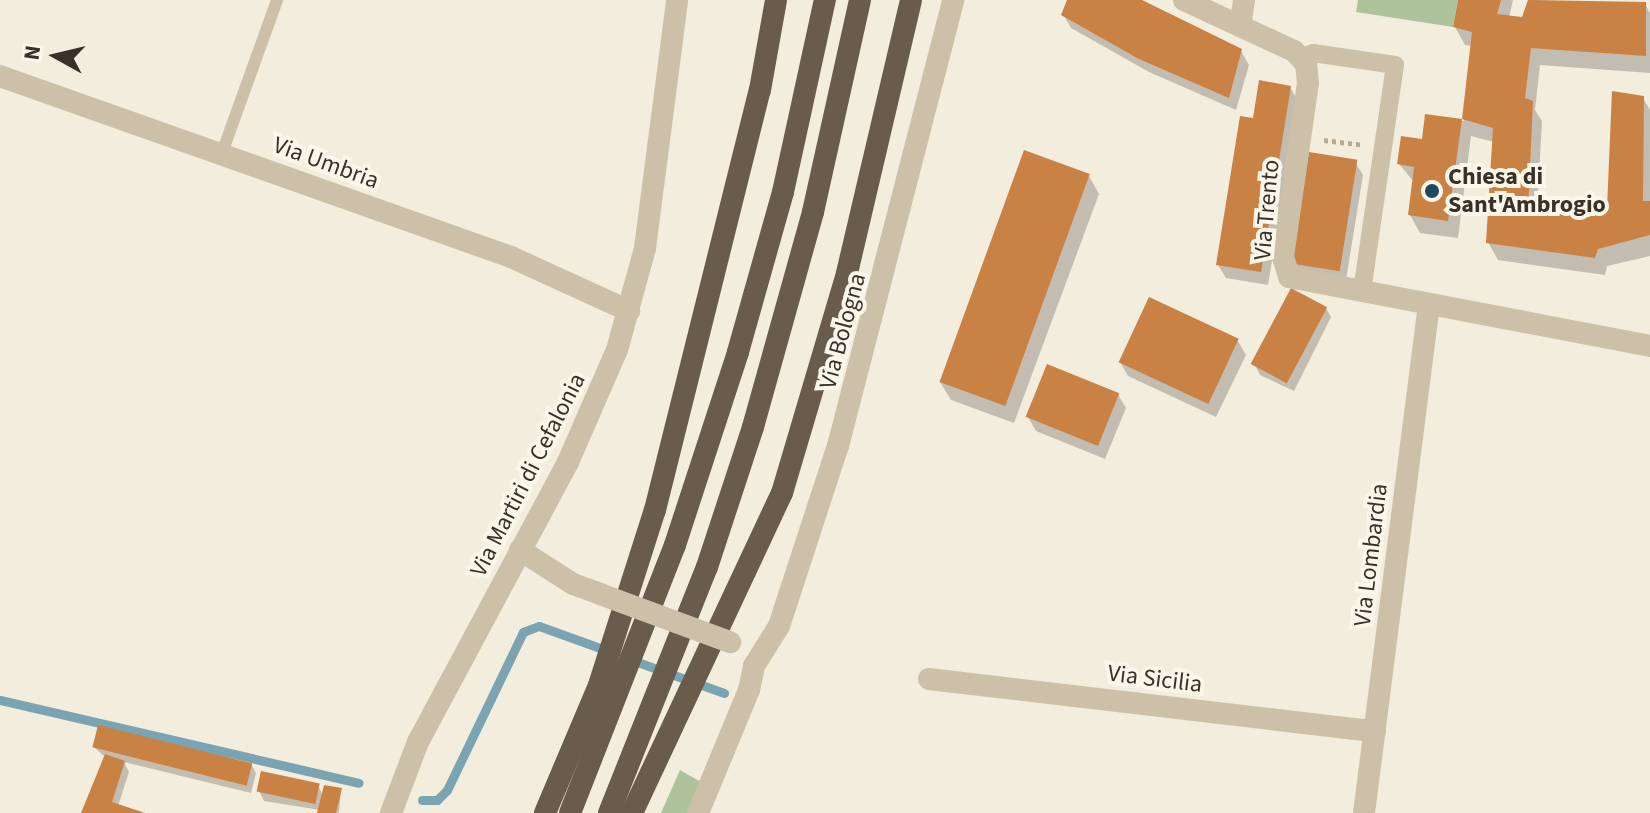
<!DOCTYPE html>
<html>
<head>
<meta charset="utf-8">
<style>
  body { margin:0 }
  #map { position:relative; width:1650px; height:813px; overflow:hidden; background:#f3eddd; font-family:"Source Sans 3",sans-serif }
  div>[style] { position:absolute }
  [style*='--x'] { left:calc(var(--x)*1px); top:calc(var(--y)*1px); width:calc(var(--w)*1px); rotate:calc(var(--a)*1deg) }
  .green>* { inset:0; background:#aec39c }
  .shadow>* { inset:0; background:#0003 }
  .stream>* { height:9px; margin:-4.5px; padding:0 4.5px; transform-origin:4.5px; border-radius:4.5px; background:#7aa4b2 }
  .building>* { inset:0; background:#ca8144; transform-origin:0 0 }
  .path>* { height:5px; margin-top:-2.5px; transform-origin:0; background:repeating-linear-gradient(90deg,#b8aa92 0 4px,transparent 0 8px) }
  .service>* { height:12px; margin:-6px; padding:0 6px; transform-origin:6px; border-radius:6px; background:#ccc0a8 }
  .pedestrian>* { height:18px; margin:-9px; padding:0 9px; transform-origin:9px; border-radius:9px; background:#ccc0a8 }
  .minor>* { height:22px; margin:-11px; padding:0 11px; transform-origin:11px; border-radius:11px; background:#ccc0a8 }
  .tertiary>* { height:22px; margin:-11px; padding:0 11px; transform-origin:11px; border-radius:11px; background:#ccc0a8 }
  .trunk>* { height:22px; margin:-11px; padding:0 11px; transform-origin:11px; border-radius:11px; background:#6a5c4c }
  .minor-bridge>* { height:22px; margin:-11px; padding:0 11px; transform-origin:11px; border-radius:11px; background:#ccc0a8 }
  .dots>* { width:22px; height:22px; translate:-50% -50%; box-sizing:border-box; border:4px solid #faf6e9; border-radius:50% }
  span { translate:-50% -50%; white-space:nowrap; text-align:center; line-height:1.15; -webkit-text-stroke:8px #faf6e9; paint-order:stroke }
  .street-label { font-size:24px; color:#393128 }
  .poi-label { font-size:24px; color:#393128; font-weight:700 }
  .left { translate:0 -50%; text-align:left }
  .north { position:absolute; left:16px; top:16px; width:80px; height:80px; -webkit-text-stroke:6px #faf6e9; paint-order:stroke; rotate:278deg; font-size:22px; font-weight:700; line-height:32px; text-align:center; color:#393128 }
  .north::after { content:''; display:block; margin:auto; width:28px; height:36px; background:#393128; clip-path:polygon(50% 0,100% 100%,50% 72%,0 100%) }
</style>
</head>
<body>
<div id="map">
  <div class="green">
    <div style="clip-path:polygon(1358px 0,1458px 0,1453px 27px,1356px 12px)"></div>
    <div style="clip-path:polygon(680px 770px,708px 786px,698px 813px,661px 813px)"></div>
  </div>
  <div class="shadow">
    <div style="clip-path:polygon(1069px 0,1140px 0,1241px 51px,1249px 65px,1236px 110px,1149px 72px,1071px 28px,1063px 14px)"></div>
    <div style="clip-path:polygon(1460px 0,1513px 0,1509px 18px,1524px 19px,1530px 0,1645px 4px,1650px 13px,1650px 73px,1540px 65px,1535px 110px,1542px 121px,1537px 213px,1589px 219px,1609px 209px,1643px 98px,1650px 110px,1650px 256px,1607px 266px,1605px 275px,1498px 260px,1488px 242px,1494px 142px,1471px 136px,1458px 238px,1420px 233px,1410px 215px,1414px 182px,1399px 164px,1424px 141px,1427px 117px,1464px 121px,1472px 46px,1465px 45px,1455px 27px)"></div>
    <div style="clip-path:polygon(1290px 87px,1298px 101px,1268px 285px,1226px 278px,1218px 265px,1254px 120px)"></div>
    <div style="clip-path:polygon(1355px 162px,1363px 175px,1345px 286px,1303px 277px,1295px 263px)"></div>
    <div style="clip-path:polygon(1089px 176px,1099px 194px,1014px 423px,951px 400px,940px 382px)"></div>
    <div style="clip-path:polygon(1326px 308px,1331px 317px,1294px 391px,1260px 375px,1255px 365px)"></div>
    <div style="clip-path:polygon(1238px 341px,1246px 355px,1216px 417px,1128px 376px,1120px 362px)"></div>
    <div style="clip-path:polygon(1118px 395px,1126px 408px,1105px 459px,1036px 431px,1028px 417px)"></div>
    <div style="clip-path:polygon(94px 747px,251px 764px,256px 773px,251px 793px,124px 762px,129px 772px,118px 806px,140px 813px,83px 813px,106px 758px)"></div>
    <div style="clip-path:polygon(318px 786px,323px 795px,341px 789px,339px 813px,264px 801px,259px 791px)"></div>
  </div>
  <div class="stream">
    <div style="--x:629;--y:659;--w:101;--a:19.7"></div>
    <div style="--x:0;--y:700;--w:368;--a:13"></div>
    <div style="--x:422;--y:800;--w:15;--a:0"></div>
    <div style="--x:437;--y:800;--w:14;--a:-45"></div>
    <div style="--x:447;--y:790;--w:175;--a:-64.3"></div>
    <div style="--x:523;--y:632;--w:17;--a:-21"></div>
    <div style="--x:539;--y:626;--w:73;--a:19.9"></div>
  </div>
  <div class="building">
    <div style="clip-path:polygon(1067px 0,1142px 0,1242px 49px,1229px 98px,1139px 59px,1061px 15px)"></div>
    <div style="clip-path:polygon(1458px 0,1501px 0,1497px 14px,1522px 17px,1528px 0,1646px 2px,1646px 56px,1531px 48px,1525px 98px,1533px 101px,1528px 210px,1589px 217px,1607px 208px,1612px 91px,1644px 96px,1643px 201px,1650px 201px,1650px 235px,1598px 249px,1595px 258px,1486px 243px,1493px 128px,1462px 119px,1448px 221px,1408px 215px,1414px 167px,1397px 164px,1401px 136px,1422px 139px,1425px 114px,1462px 119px,1472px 32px,1453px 27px)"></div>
    <div style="clip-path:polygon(1259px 80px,1291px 86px,1261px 272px,1216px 265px,1240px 116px,1253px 118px)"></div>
    <div style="left:1024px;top:150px;width:70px;height:247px;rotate:20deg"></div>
    <div style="left:1309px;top:152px;width:49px;height:113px;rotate:9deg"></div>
    <div style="left:1291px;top:288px;width:41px;height:86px;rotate:28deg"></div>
    <div style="left:1149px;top:297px;width:99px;height:72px;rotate:25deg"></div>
    <div style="left:1047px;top:364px;width:78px;height:57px;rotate:22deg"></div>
    <div style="left:98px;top:725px;width:159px;height:23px;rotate:14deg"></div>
    <div style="clip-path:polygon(105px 754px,125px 761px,112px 802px,145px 813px,81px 813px)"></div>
    <div style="left:261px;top:771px;width:60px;height:21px;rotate:12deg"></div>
    <div style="clip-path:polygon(324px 785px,342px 788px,336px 813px,317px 813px)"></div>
  </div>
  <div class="path">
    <div style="--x:1324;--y:140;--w:38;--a:7"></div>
  </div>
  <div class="service">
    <div style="--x:222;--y:153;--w:163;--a:-70.2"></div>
  </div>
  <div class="pedestrian">
    <div style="--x:1301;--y:57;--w:13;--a:-18"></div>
    <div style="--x:1313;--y:53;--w:83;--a:8.3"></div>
    <div style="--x:1395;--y:65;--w:229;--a:98.3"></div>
  </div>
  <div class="minor">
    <div style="--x:1184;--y:0;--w:121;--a:24.9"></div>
    <div style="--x:1294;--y:51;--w:18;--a:47"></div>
    <div style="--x:1306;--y:64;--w:19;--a:84"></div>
    <div style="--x:1308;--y:83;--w:176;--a:98.2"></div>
    <div style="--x:1283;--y:257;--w:21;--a:73"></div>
    <div style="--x:1289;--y:277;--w:368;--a:10.8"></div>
    <div style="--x:1240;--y:26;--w:26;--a:-81"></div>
    <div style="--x:0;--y:76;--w:542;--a:19.5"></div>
    <div style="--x:511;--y:257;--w:130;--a:24.6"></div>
    <div style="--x:520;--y:550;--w:63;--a:32.7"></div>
    <div style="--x:573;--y:584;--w:29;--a:20"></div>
    <div style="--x:929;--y:679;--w:449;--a:6.7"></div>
    <div style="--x:698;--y:813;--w:133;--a:-67.5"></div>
    <div style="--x:749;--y:690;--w:25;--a:-78"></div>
    <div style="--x:754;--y:666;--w:47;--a:-58"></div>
    <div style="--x:779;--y:626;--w:189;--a:-71.9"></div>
    <div style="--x:838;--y:446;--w:461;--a:-75.5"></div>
    <div style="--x:1364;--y:813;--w:513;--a:-82.72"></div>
  </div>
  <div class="tertiary">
    <div style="--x:391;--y:813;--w:76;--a:-69.2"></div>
    <div style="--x:418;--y:742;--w:318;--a:-61.8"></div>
    <div style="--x:568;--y:462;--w:122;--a:-66.4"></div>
    <div style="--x:617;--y:350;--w:106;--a:-74.6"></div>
    <div style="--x:645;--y:248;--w:250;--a:-82.6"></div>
  </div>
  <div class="trunk">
    <div style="--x:545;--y:813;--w:139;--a:-67.1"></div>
    <div style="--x:599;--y:685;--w:184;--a:-72.3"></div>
    <div style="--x:655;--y:510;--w:433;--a:-76"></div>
    <div style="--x:760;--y:90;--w:91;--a:-79.9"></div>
    <div style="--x:570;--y:813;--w:288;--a:-68.6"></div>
    <div style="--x:675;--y:545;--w:203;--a:-71.9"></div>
    <div style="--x:738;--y:352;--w:166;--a:-74.3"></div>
    <div style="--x:783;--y:192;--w:197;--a:-77.7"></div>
    <div style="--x:609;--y:813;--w:265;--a:-68.3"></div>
    <div style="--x:707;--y:567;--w:147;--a:-71.8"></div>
    <div style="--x:753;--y:427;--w:223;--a:-74.4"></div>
    <div style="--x:813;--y:212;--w:217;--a:-77.5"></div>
    <div style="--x:632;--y:813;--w:353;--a:-64.9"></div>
    <div style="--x:782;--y:493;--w:229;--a:-73.5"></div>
    <div style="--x:847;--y:273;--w:280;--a:-76.8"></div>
  </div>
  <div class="minor-bridge">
    <div style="--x:600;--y:594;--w:139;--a:20.3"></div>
  </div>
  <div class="dots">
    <div style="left:1432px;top:191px;background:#1c4a5c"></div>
  </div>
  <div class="street-label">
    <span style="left:326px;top:163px;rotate:20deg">Via Umbria</span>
    <span style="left:1267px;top:210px;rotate:-85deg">Via Trento</span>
    <span style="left:843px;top:331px;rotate:-75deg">Via Bologna</span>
    <span style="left:528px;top:475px;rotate:-63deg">Via Martiri di Cefalonia</span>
    <span style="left:1371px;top:555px;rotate:-83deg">Via Lombardia</span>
    <span style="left:1155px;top:679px;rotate:7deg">Via Sicilia</span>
  </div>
  <div class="poi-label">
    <span class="left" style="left:1448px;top:191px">Chiesa di<br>Sant'Ambrogio</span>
  </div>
  <div class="north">N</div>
</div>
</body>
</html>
